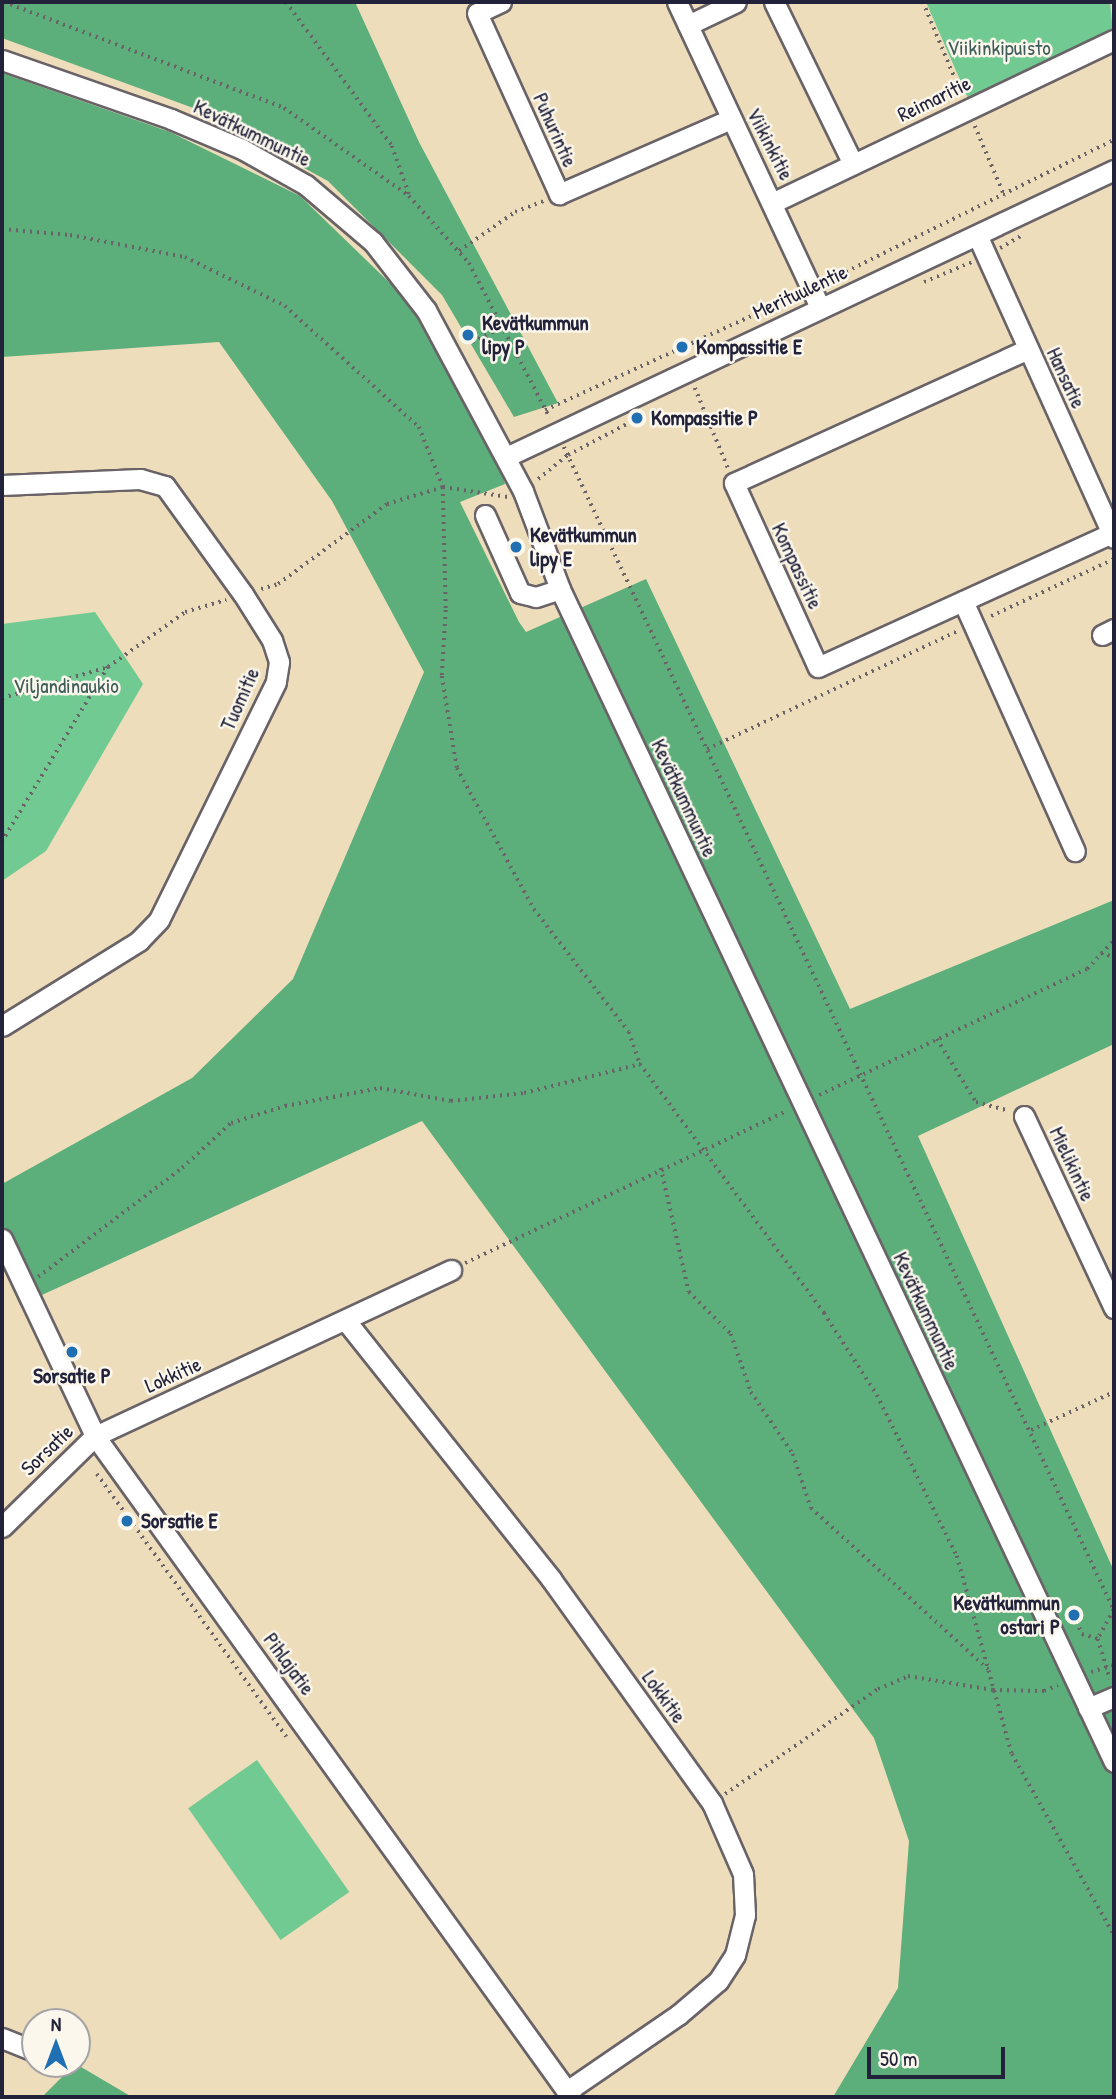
<!DOCTYPE html>
<html>
<head>
<meta charset="utf-8">
<style>
  body { margin:0 }
  #map { position:relative; width:1116px; height:2099px; overflow:hidden; background:#edb; font-family:"Patrick Hand",sans-serif }
  div>[style] { position:absolute }
  [style*='--x'] { left:calc(var(--x)*1px); top:calc(var(--y)*1px); width:calc(var(--w)*1px); rotate:calc(var(--a)*1deg) }
  .green>* { inset:0; background:#71ca91; transform-origin:0 0 }
  .forest>* { inset:0; background:#5cae7b }
  .path>* { height:3.5px; margin-top:-1.75px; transform-origin:0; background:repeating-linear-gradient(90deg,#696368 0 2px,transparent 0 7px) }
  .roads { filter:drop-shadow(2px 0 #696368) drop-shadow(-2px 0 #696368) drop-shadow(0 2px #696368) drop-shadow(0 -2px #696368) }
  .minor>* { height:19px; margin:-9.5px; padding:0 9.5px; transform-origin:9.5px; border-radius:9.5px; background:#fff }
  .dots>* { width:19px; height:19px; translate:-50% -50%; box-sizing:border-box; border:4px solid #fbf7ec; border-radius:50% }
  span { translate:-50% -50%; white-space:nowrap; text-align:center; line-height:1.15; -webkit-text-stroke:5px #fbf7ec; paint-order:stroke }
  .park-label { font-size:21px; color:#3e5d59 }
  .street-label { font-size:21px; color:#22223b }
  .poi-label { font-size:21px; color:#22223b; font-weight:700 }
  .left { translate:0 -50%; text-align:left }
  .right { translate:-100% -50%; text-align:right }
  .frame { position:absolute; inset:0; border:4px solid #22223b; pointer-events:none }
  .north { position:absolute; left:21px; top:2008px; width:70px; height:70px; box-sizing:border-box; background:#fbf7ec; border:2px solid #a4a2a5; border-radius:50%; rotate:0deg; font-size:19px; font-weight:700; line-height:28px; text-align:center; color:#22223b }
  .north::after { content:''; display:block; margin:auto; width:24px; height:32px; background:#1f6fb2; clip-path:polygon(50% 0,100% 100%,50% 72%,0 100%) }
  .scale { position:absolute; left:867px; top:2047px; width:138px; height:32px; box-sizing:border-box; border:4px solid #22223b; border-top:0; padding-left:9px; font-size:21px; line-height:24px; white-space:nowrap; color:#22223b; -webkit-text-stroke:5px #fbf7ec; paint-order:stroke }
</style>
</head>
<body>
<div id="map">
  <div class="green">
    <div style="clip-path:polygon(926px 2px,1110px 2px,1114px 42px,974px 112px)"></div>
    <div style="clip-path:polygon(95px 612px,143px 684px,46px 851px,2px 881px,2px 624px)"></div>
    <div style="left:257px;top:1760px;width:161px;height:84px;rotate:55deg"></div>
  </div>
  <div class="forest">
    <div style="clip-path:polygon(2px 2px,355px 2px,419px 142px,558px 403px,514px 417px,442px 295px,328px 181px,196px 109px,2px 38px)"></div>
    <div style="clip-path:polygon(2px 73px,170px 132px,300px 196px,425px 317px,495px 447px,505px 484px,460px 502px,519px 622px,526px 632px,646px 579px,850px 1009px,1114px 900px,1114px 1044px,918px 1136px,1114px 1571px,1114px 2097px,833px 2097px,898px 1988px,909px 1841px,874px 1738px,422px 1121px,20px 1305px,2px 1266px,2px 1184px,192px 1078px,293px 979px,424px 672px,332px 501px,219px 342px,2px 357px)"></div>
    <div style="clip-path:polygon(75px 2064px,76px 2064px,132px 2097px,42px 2097px)"></div>
  </div>
  <div class="path">
    <div style="--x:4;--y:2;--w:299;--a:20.7"></div>
    <div style="--x:284;--y:108;--w:153;--a:35.1"></div>
    <div style="--x:409;--y:196;--w:90;--a:48.2"></div>
    <div style="--x:469;--y:263;--w:175;--a:62.4"></div>
    <div style="--x:286;--y:2;--w:179;--a:53.6"></div>
    <div style="--x:392;--y:146;--w:51;--a:70.5"></div>
    <div style="--x:923;--y:2;--w:99;--a:67.3"></div>
    <div style="--x:975;--y:126;--w:77;--a:67.1"></div>
    <div style="--x:2;--y:229;--w:68;--a:5"></div>
    <div style="--x:70;--y:235;--w:117;--a:10.8"></div>
    <div style="--x:185;--y:257;--w:111;--a:26.1"></div>
    <div style="--x:285;--y:306;--w:181;--a:42.1"></div>
    <div style="--x:419;--y:427;--w:65;--a:68.2"></div>
    <div style="--x:443;--y:487;--w:123;--a:88.6"></div>
    <div style="--x:446;--y:610;--w:66;--a:93.5"></div>
    <div style="--x:442;--y:676;--w:93;--a:80.7"></div>
    <div style="--x:457;--y:768;--w:161;--a:61.4"></div>
    <div style="--x:534;--y:909;--w:155;--a:52.3"></div>
    <div style="--x:629;--y:1032;--w:34;--a:71"></div>
    <div style="--x:640;--y:1064;--w:310;--a:53.5"></div>
    <div style="--x:824;--y:1313;--w:98;--a:57.1"></div>
    <div style="--x:877;--y:1395;--w:180;--a:63.6"></div>
    <div style="--x:957;--y:1556;--w:205;--a:74.5"></div>
    <div style="--x:1012;--y:1754;--w:208;--a:60.6"></div>
    <div style="--x:1000;--y:248;--w:24;--a:-30"></div>
    <div style="--x:459;--y:251;--w:68;--a:-34.9"></div>
    <div style="--x:515;--y:212;--w:31;--a:-21"></div>
    <div style="--x:827;--y:281;--w:320;--a:-26.2"></div>
    <div style="--x:924;--y:282;--w:52;--a:-22.6"></div>
    <div style="--x:468;--y:335;--w:8;--a:60"></div>
    <div style="--x:472;--y:342;--w:34;--a:-26"></div>
    <div style="--x:695;--y:388;--w:87;--a:67.6"></div>
    <div style="--x:545;--y:410;--w:275;--a:-24.5"></div>
    <div style="--x:564;--y:447;--w:1286;--a:64.69"></div>
    <div style="--x:1114;--y:1610;--w:33;--a:119"></div>
    <div style="--x:1098;--y:1639;--w:42;--a:73.3"></div>
    <div style="--x:538;--y:479;--w:38;--a:-39"></div>
    <div style="--x:568;--y:455;--w:84;--a:-27.8"></div>
    <div style="--x:261;--y:589;--w:18;--a:-16"></div>
    <div style="--x:278;--y:584;--w:135;--a:-36.3"></div>
    <div style="--x:387;--y:504;--w:59;--a:-16.9"></div>
    <div style="--x:443;--y:487;--w:66;--a:8.7"></div>
    <div style="--x:991;--y:616;--w:136;--a:-24.9"></div>
    <div style="--x:108;--y:667;--w:95;--a:-35.5"></div>
    <div style="--x:185;--y:612;--w:43;--a:-16.3"></div>
    <div style="--x:2;--y:698;--w:110;--a:-16.3"></div>
    <div style="--x:108;--y:667;--w:205;--a:121.2"></div>
    <div style="--x:707;--y:749;--w:277;--a:-25.2"></div>
    <div style="--x:1101;--y:953;--w:14;--a:17"></div>
    <div style="--x:937;--y:1039;--w:74;--a:58.2"></div>
    <div style="--x:976;--y:1102;--w:34;--a:15"></div>
    <div style="--x:819;--y:1095;--w:296;--a:-25.2"></div>
    <div style="--x:1087;--y:969;--w:40;--a:-47"></div>
    <div style="--x:661;--y:1168;--w:127;--a:77.3"></div>
    <div style="--x:689;--y:1292;--w:59;--a:45"></div>
    <div style="--x:731;--y:1334;--w:61;--a:71"></div>
    <div style="--x:751;--y:1392;--w:75;--a:55.9"></div>
    <div style="--x:793;--y:1454;--w:57;--a:71.6"></div>
    <div style="--x:811;--y:1508;--w:241;--a:42.3"></div>
    <div style="--x:465;--y:1263;--w:356;--a:-25.3"></div>
    <div style="--x:38;--y:1277;--w:181;--a:-37.1"></div>
    <div style="--x:182;--y:1168;--w:67;--a:-42.6"></div>
    <div style="--x:231;--y:1123;--w:57;--a:-17.5"></div>
    <div style="--x:285;--y:1106;--w:97;--a:-10.7"></div>
    <div style="--x:380;--y:1088;--w:72;--a:10.4"></div>
    <div style="--x:451;--y:1101;--w:73;--a:-6.3"></div>
    <div style="--x:524;--y:1093;--w:120;--a:-14"></div>
    <div style="--x:1031;--y:1430;--w:91;--a:-24.6"></div>
    <div style="--x:97;--y:1474;--w:324;--a:54.2"></div>
    <div style="--x:1074;--y:1615;--w:21;--a:67"></div>
    <div style="--x:1082;--y:1634;--w:17;--a:17"></div>
    <div style="--x:1091;--y:1672;--w:24;--a:-17"></div>
    <div style="--x:725;--y:1794;--w:186;--a:-34.5"></div>
    <div style="--x:878;--y:1689;--w:33;--a:-23"></div>
    <div style="--x:908;--y:1676;--w:86;--a:9.4"></div>
    <div style="--x:993;--y:1690;--w:51;--a:1.1"></div>
    <div style="--x:1044;--y:1691;--w:15;--a:-23"></div>
  </div>
  <div class="roads">
    <div class="minor">
      <div style="--x:501;--y:2;--w:26;--a:155"></div>
      <div style="--x:477;--y:13;--w:199;--a:65.6"></div>
      <div style="--x:559;--y:194;--w:188;--a:-23.6"></div>
      <div style="--x:677;--y:2;--w:337;--a:64.9"></div>
      <div style="--x:774;--y:2;--w:180;--a:64"></div>
      <div style="--x:688;--y:25;--w:53;--a:-25.6"></div>
      <div style="--x:2;--y:60;--w:179;--a:19.2"></div>
      <div style="--x:171;--y:119;--w:77;--a:22.9"></div>
      <div style="--x:242;--y:149;--w:73;--a:29.4"></div>
      <div style="--x:306;--y:185;--w:88;--a:40.4"></div>
      <div style="--x:373;--y:242;--w:86;--a:52.1"></div>
      <div style="--x:426;--y:310;--w:205;--a:61.8"></div>
      <div style="--x:523;--y:491;--w:105;--a:69.3"></div>
      <div style="--x:560;--y:589;--w:1297;--a:64.72"></div>
      <div style="--x:774;--y:202;--w:377;--a:-25.5"></div>
      <div style="--x:978;--y:237;--w:330;--a:65.7"></div>
      <div style="--x:1028;--y:349;--w:323;--a:155.5"></div>
      <div style="--x:734;--y:483;--w:202;--a:65.5"></div>
      <div style="--x:818;--y:667;--w:323;--a:-24.5"></div>
      <div style="--x:506;--y:457;--w:672;--a:-25.27"></div>
      <div style="--x:2;--y:485;--w:138;--a:-2.5"></div>
      <div style="--x:140;--y:479;--w:26;--a:16"></div>
      <div style="--x:165;--y:486;--w:133;--a:54.2"></div>
      <div style="--x:243;--y:594;--w:54;--a:57.8"></div>
      <div style="--x:272;--y:640;--w:23;--a:72"></div>
      <div style="--x:279;--y:662;--w:20;--a:99"></div>
      <div style="--x:276;--y:682;--w:265;--a:116.2"></div>
      <div style="--x:159;--y:920;--w:29;--a:134"></div>
      <div style="--x:139;--y:941;--w:161;--a:148.2"></div>
      <div style="--x:485;--y:515;--w:85;--a:65.8"></div>
      <div style="--x:520;--y:593;--w:16;--a:14"></div>
      <div style="--x:536;--y:597;--w:25;--a:-18"></div>
      <div style="--x:963;--y:601;--w:274;--a:65.9"></div>
      <div style="--x:1102;--y:635;--w:13;--a:-27"></div>
      <div style="--x:1024;--y:1116;--w:212;--a:64.9"></div>
      <div style="--x:2;--y:1239;--w:218;--a:64.7"></div>
      <div style="--x:95;--y:1436;--w:815;--a:54.24"></div>
      <div style="--x:346;--y:1321;--w:330;--a:51.5"></div>
      <div style="--x:551;--y:1579;--w:276;--a:54.3"></div>
      <div style="--x:712;--y:1803;--w:77;--a:66.4"></div>
      <div style="--x:743;--y:1874;--w:41;--a:87.2"></div>
      <div style="--x:745;--y:1915;--w:41;--a:104"></div>
      <div style="--x:735;--y:1955;--w:31;--a:123"></div>
      <div style="--x:718;--y:1981;--w:52;--a:139.6"></div>
      <div style="--x:678;--y:2015;--w:135;--a:145.6"></div>
      <div style="--x:2;--y:1527;--w:130;--a:-44.4"></div>
      <div style="--x:95;--y:1436;--w:393;--a:-25"></div>
      <div style="--x:1088;--y:1708;--w:28;--a:-23"></div>
      <div style="--x:2;--y:2038;--w:35;--a:22"></div>
    </div>
  </div>
  <div class="dots">
    <div style="left:468px;top:335px;background:#1f6fb2"></div>
    <div style="left:682px;top:347px;background:#1f6fb2"></div>
    <div style="left:637px;top:418px;background:#1f6fb2"></div>
    <div style="left:516px;top:547px;background:#1f6fb2"></div>
    <div style="left:72px;top:1352px;background:#1f6fb2"></div>
    <div style="left:127px;top:1521px;background:#1f6fb2"></div>
    <div style="left:1074px;top:1615px;background:#1f6fb2"></div>
  </div>
  <div class="park-label">
    <span style="left:999px;top:48px">Viikinkipuisto</span>
    <span style="left:66px;top:686px">Viljandinaukio</span>
  </div>
  <div class="street-label">
    <span style="left:934px;top:99px;rotate:-26deg">Reimaritie</span>
    <span style="left:555px;top:130px;rotate:66deg">Puhurintie</span>
    <span style="left:252px;top:133px;rotate:26deg">Kevätkummuntie</span>
    <span style="left:770px;top:144px;rotate:63deg">Viikinkitie</span>
    <span style="left:800px;top:292px;rotate:-25deg">Merituulentie</span>
    <span style="left:1066px;top:378px;rotate:65deg">Hansatie</span>
    <span style="left:797px;top:566px;rotate:65deg">Kompassitie</span>
    <span style="left:240px;top:699px;rotate:-66deg">Tuomitie</span>
    <span style="left:684px;top:798px;rotate:65deg">Kevätkummuntie</span>
    <span style="left:1072px;top:1164px;rotate:65deg">Mielikintie</span>
    <span style="left:926px;top:1311px;rotate:65deg">Kevätkummuntie</span>
    <span style="left:173px;top:1375px;rotate:-24deg">Lokkitie</span>
    <span style="left:47px;top:1450px;rotate:-44deg">Sorsatie</span>
    <span style="left:289px;top:1664px;rotate:54deg">Pihlajatie</span>
    <span style="left:664px;top:1697px;rotate:54deg">Lokkitie</span>
  </div>
  <div class="poi-label">
    <span class="left" style="left:482px;top:335px">Kevätkummun<br>lipy P</span>
    <span class="left" style="left:696px;top:347px">Kompassitie E</span>
    <span class="left" style="left:651px;top:418px">Kompassitie P</span>
    <span class="left" style="left:530px;top:547px">Kevätkummun<br>lipy E</span>
    <span style="left:72px;top:1376px">Sorsatie P</span>
    <span class="left" style="left:141px;top:1521px">Sorsatie E</span>
    <span class="right" style="left:1060px;top:1615px">Kevätkummun<br>ostari P</span>
  </div>
  <div class="frame"></div>
  <div class="north">N</div>
  <div class="scale">50 m</div>
</div>
</body>
</html>
